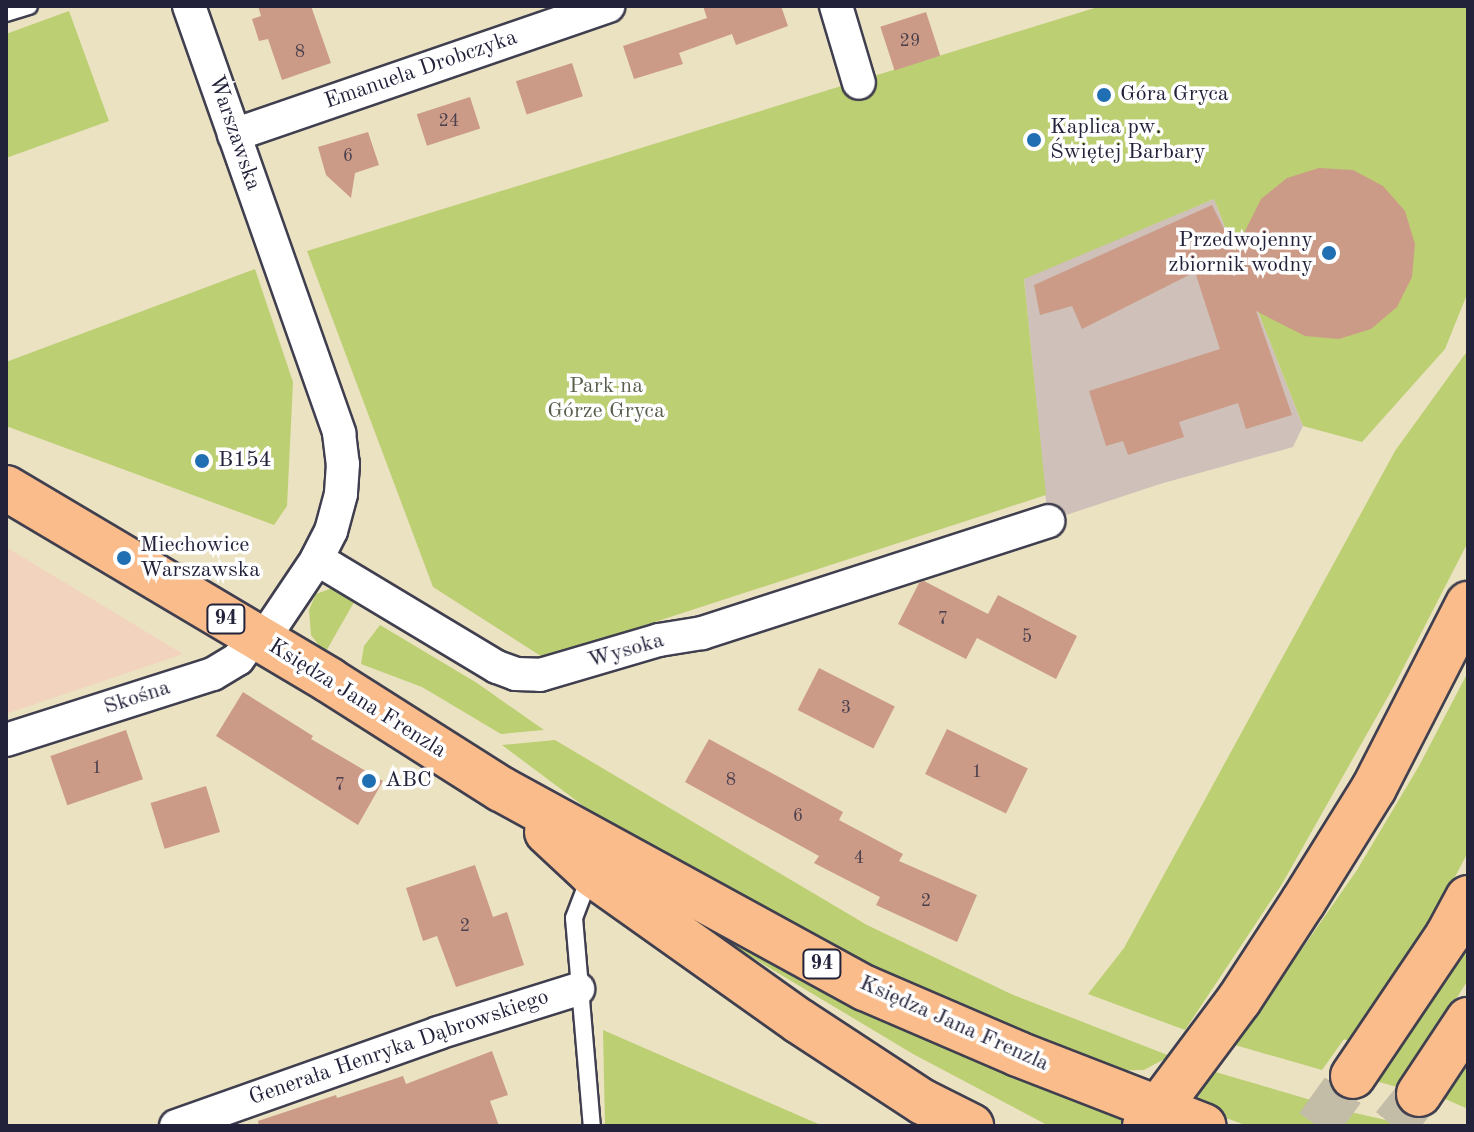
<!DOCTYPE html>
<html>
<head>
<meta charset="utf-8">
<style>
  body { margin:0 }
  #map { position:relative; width:1474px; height:1132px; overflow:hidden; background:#ebe2c2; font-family:"Old Standard TT",serif }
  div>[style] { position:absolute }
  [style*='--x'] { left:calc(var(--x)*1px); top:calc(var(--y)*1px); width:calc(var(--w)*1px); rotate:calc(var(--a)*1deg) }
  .built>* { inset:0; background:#f2d4be }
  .industrial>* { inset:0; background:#cfc0ba }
  .green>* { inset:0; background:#bccf72 }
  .building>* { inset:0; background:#cc9b87; transform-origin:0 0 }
  .primary-tunnel>* { height:44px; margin-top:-22px; transform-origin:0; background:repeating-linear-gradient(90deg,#c3bca7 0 44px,transparent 0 66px) }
  .roads { filter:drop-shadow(2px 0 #403f4f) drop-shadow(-2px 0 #403f4f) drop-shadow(0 2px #403f4f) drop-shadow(0 -2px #403f4f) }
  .lane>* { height:16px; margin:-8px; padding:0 8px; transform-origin:8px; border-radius:8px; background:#fff }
  .street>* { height:32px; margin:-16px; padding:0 16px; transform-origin:16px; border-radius:16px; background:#fff }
  .primary>* { height:44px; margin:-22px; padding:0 22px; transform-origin:22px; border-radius:22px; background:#f9bc8a }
  .dots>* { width:22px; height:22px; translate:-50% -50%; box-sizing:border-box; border:4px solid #fff; border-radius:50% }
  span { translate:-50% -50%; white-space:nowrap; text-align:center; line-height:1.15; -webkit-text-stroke:7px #fff; paint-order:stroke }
  .number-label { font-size:18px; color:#4c404e }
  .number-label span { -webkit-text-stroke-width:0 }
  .shield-label span { padding:2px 6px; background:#fff; border:2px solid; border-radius:6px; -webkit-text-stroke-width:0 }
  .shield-label { font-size:20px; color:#22223b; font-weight:700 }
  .street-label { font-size:22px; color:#22223b }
  .poi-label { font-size:22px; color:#22223b }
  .left { translate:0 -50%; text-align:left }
  .right { translate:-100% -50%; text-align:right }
  .park-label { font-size:22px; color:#585f4e }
  .frame { position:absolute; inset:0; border:8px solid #22223b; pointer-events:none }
</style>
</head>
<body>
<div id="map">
  <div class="built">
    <div style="clip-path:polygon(6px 547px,183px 654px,6px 714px)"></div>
  </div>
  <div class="industrial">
    <div style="clip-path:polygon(1214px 199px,1303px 426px,1293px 447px,1160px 484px,1048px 521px,1024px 278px)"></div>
  </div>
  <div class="green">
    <div style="clip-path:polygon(1101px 6px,1468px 6px,1468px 292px,1445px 349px,1362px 442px,1303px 426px,1214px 199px,1024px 279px,1046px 495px,544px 658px,433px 587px,307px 251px)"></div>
    <div style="clip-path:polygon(69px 11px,109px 121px,6px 158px,6px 34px)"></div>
    <div style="clip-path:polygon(255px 269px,293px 382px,287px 506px,274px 525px,6px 426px,6px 362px)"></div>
    <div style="clip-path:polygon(1468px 350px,1468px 542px,1394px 686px,1282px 884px,1185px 1030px,1088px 994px,1124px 948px,1395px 451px)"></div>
    <div style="clip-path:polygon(335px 587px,357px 597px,325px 653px,311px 635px,309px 610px,316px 594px)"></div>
    <div style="clip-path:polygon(380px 625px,477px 683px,544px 730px,501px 734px,422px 687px,361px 664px,364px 646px)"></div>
    <div style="clip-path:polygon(1468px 672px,1468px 852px,1433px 919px,1351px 1042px,1344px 1039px,1322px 1070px,1235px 1045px,1357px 870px,1419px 766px)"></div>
    <div style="clip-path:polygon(555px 740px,867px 925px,1011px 994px,1170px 1056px,1144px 1070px,1102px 1071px,812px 942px,613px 828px,502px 745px)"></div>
    <div style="clip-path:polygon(608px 871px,1125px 1116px,1128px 1121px,1124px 1126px,1049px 1126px,913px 1054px)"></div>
    <div style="clip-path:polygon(1468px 942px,1468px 980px,1400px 1088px,1369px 1079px)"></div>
    <div style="clip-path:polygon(603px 1030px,823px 1126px,605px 1126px)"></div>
    <div style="clip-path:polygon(1468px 1064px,1468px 1109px,1443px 1098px)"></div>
    <div style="clip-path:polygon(1212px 1071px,1355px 1113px,1412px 1126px,1248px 1126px,1204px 1110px,1196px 1101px)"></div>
  </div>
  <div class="building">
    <div style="clip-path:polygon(258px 6px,311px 6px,331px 63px,282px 80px,268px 39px,259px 41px,252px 19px,261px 16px)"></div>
    <div style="clip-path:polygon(703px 6px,781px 6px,788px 26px,736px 45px,732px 34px,679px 53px,683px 64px,634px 79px,623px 46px,707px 18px)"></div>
    <div style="left:926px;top:12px;width:46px;height:48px;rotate:72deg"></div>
    <div style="left:572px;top:63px;width:35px;height:59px;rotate:72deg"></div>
    <div style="left:470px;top:97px;width:33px;height:56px;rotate:72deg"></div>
    <div style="clip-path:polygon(368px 132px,379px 165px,355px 173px,351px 198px,326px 175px,318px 147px)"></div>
    <div style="clip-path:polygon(1319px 168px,1353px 170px,1383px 186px,1405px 211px,1415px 244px,1412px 277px,1397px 307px,1371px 329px,1339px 339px,1305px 336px,1256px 311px,1292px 415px,1246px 429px,1238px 403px,1179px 422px,1184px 437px,1128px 455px,1123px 441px,1106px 446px,1089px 391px,1220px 349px,1195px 272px,1082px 329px,1072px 306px,1040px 315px,1034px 285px,1212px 205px,1235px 251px,1261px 199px,1287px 178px)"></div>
    <div style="clip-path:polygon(924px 581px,988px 614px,998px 595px,1077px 636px,1056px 679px,977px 638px,966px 659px,898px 624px,919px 583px)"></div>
    <div style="left:819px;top:668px;width:85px;height:47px;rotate:27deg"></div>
    <div style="clip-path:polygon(243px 692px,313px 736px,311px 739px,383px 781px,358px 825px,216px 736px)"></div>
    <div style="left:947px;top:729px;width:90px;height:50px;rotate:26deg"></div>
    <div style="left:126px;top:730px;width:52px;height:80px;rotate:71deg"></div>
    <div style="clip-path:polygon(709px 739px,843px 812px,839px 820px,903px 854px,899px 861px,977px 895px,957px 942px,876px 905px,880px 897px,814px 863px,819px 856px,685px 782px)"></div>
    <div style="left:206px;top:786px;width:48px;height:58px;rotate:73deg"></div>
    <div style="clip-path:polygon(475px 865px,493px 917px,507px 912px,524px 965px,456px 987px,437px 936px,423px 941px,406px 888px)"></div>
    <div style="clip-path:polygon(492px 1051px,508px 1095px,490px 1101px,499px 1126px,259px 1126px,258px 1121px,336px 1095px,337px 1098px,403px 1076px,406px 1084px)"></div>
  </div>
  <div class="primary-tunnel">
    <div style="--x:1317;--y:1126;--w:62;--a:-54.2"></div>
    <div style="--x:1393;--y:1126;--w:41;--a:-50.9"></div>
  </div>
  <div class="roads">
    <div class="lane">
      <div style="--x:6;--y:13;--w:24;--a:-17"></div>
      <div style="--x:590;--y:876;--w:45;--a:110.9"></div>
      <div style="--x:574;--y:918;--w:209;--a:85.1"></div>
    </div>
    <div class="street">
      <div style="--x:189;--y:6;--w:453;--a:70.6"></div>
      <div style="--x:339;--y:433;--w:31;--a:83"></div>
      <div style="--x:343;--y:464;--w:30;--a:94"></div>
      <div style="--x:341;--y:494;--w:38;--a:105"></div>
      <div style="--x:331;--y:531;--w:31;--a:117"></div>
      <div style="--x:836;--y:6;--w:80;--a:73.4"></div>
      <div style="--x:234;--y:135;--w:396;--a:-19"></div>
      <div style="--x:262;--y:641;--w:99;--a:-56.1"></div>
      <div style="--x:317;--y:559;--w:210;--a:31"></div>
      <div style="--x:497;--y:667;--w:20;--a:20"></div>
      <div style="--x:516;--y:674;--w:24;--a:2"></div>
      <div style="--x:540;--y:675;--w:124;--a:-16.4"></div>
      <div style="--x:659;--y:640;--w:44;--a:-9.2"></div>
      <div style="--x:702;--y:633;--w:364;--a:-17.9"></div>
      <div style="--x:6;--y:740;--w:217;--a:-17.7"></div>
      <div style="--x:213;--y:674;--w:29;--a:-31"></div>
      <div style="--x:238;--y:659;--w:29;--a:-54"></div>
      <div style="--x:176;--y:1126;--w:278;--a:-19.5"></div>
      <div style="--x:438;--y:1033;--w:147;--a:-17.4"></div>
    </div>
    <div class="primary">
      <div style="--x:6;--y:488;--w:376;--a:30.7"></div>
      <div style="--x:329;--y:680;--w:204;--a:32.4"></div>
      <div style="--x:501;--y:789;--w:415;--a:28.7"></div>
      <div style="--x:865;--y:988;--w:167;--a:23.3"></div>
      <div style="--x:1018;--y:1054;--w:199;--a:21.2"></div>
      <div style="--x:547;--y:832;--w:62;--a:43"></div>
      <div style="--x:592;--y:874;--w:254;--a:35.4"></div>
      <div style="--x:799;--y:1021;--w:148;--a:33.2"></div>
      <div style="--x:923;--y:1102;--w:54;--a:26.6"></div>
      <div style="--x:1353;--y:1076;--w:170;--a:-56"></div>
      <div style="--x:1448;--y:935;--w:42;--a:-61.6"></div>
      <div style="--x:1419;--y:1094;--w:89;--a:-56.5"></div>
      <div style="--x:1145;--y:1126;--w:157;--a:-53.3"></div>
      <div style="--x:1239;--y:1000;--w:117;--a:-56.9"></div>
      <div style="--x:1303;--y:902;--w:134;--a:-58.1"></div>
      <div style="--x:1374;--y:788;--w:207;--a:-62.9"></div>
    </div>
  </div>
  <div class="dots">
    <div style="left:1104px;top:95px;background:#1f6fb2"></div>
    <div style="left:1034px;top:140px;background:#1f6fb2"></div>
    <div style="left:1329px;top:253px;background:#1f6fb2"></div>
    <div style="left:202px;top:461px;background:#1f6fb2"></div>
    <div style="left:124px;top:558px;background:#1f6fb2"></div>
    <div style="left:369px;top:781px;background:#1f6fb2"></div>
  </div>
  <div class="number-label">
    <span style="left:910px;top:41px">29</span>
    <span style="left:300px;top:52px">8</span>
    <span style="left:449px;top:121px">24</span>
    <span style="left:348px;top:156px">6</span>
    <span style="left:943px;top:619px">7</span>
    <span style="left:1027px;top:637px">5</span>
    <span style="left:846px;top:708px">3</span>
    <span style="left:97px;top:768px">1</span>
    <span style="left:977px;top:772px">1</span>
    <span style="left:731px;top:780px">8</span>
    <span style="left:340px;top:785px">7</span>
    <span style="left:798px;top:816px">6</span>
    <span style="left:859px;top:858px">4</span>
    <span style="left:926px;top:901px">2</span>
    <span style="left:465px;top:926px">2</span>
  </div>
  <div class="shield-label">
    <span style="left:226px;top:619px">94</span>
    <span style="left:822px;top:964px">94</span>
  </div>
  <div class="street-label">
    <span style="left:421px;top:70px;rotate:-19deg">Emanuela Drobczyka</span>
    <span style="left:234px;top:133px;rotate:71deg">Warszawska</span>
    <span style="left:626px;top:651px;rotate:-16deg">Wysoka</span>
    <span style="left:137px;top:698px;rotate:-18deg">Skośna</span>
    <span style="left:357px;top:699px;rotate:32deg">Księdza Jana Frenzla</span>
    <span style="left:954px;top:1024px;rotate:24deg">Księdza Jana Frenzla</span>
    <span style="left:399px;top:1048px;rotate:-19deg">Generała Henryka Dąbrowskiego</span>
  </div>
  <div class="poi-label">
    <span class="left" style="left:1120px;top:95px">Góra Gryca</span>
    <span class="left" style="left:1050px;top:140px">Kaplica pw.<br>Świętej Barbary</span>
    <span class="right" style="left:1313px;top:253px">Przedwojenny<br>zbiornik wodny</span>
    <span class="left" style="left:218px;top:461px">B154</span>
    <span class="left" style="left:140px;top:558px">Miechowice<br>Warszawska</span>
    <span class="left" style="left:385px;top:781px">ABC</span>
  </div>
  <div class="park-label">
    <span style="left:606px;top:399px">Park na<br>Górze Gryca</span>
  </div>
  <div class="frame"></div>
</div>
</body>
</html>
